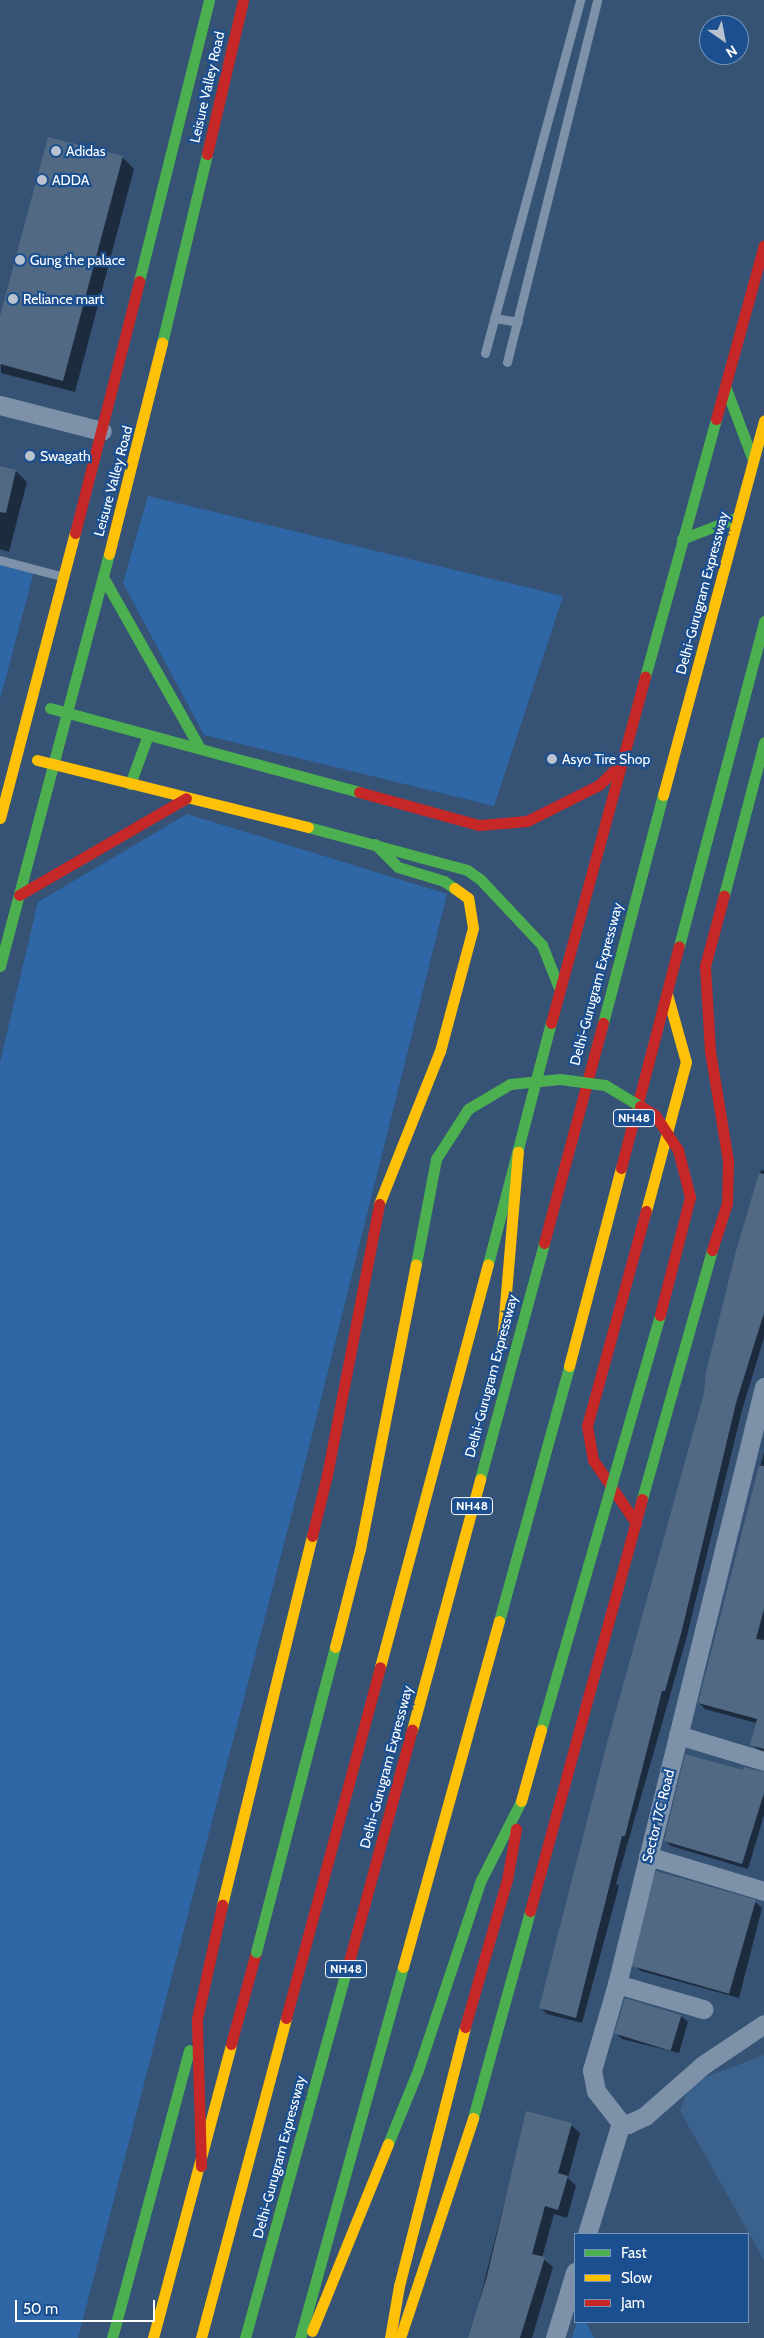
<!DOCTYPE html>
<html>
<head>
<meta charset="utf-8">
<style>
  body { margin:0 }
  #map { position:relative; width:764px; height:2338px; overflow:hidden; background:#365274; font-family:Cabin,sans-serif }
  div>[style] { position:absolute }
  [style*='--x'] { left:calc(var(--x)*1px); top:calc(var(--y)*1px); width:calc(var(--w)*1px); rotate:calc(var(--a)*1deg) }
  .green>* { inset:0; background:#2f66a5 }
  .water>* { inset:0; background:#3b618d }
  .shadow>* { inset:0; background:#0007 }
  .building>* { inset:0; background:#526984; transform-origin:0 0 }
  .lane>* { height:9px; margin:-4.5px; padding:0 4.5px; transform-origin:4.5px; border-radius:4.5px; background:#7d92a8 }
  .street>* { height:19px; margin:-9.5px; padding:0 9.5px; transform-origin:9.5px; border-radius:9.5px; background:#7d92a8 }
  .fast>* { height:11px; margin:-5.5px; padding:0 5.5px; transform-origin:5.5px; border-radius:5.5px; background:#4caf50 }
  .slow>* { height:11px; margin:-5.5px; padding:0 5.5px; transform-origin:5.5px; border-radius:5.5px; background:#ffc107 }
  .jam>* { height:11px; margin:-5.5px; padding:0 5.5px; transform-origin:5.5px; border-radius:5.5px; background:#c62828 }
  .fast-bridge>* { height:11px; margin:-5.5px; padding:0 5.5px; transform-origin:5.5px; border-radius:5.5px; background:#4caf50 }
  .slow-bridge>* { height:11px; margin:-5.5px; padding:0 5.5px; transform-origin:5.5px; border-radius:5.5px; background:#ffc107 }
  .jam-bridge>* { height:11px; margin:-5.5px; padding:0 5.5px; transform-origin:5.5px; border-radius:5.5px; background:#c62828 }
  .dots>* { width:14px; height:14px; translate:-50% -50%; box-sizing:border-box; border:2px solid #1b4f8f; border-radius:50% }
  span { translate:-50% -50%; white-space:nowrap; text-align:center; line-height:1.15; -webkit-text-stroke:4.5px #1b4f8f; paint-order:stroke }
  .shield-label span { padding:1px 4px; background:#1b4f8f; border:1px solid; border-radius:4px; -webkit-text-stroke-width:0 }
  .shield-label { font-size:12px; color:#fff; font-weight:700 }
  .street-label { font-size:14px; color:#fff }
  .poi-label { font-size:14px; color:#fff }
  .left { translate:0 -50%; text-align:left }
  .legend { position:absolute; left:574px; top:2233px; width:175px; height:90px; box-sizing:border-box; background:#1b4f8f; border:1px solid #7695bc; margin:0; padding:6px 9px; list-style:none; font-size:15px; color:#fff }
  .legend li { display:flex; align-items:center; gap:10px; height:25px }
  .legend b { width:25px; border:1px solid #7695bc }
  .north { position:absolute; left:699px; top:15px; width:50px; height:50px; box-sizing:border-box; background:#1b4f8f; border:1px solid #7695bc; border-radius:50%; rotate:147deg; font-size:14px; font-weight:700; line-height:20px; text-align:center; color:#fff }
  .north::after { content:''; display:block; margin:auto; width:18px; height:22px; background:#b9c2ce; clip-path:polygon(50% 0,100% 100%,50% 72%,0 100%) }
  .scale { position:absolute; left:15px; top:2300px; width:140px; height:22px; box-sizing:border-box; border:2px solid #fff; border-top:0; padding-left:6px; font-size:15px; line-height:18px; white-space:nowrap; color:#fff; -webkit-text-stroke:4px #1b4f8f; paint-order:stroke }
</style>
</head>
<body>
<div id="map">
  <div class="green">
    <div style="clip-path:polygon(148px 496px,563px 596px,494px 806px,204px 735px,123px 583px)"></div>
    <div style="clip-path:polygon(0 562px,34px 571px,0 700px)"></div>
    <div style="clip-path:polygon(187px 814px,447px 894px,306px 1459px,78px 2338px,0 2338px,0 1062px,38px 902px)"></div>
    <div style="clip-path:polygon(577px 2322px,586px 2322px,594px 2338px,572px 2338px)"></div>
  </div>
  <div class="water">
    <div style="clip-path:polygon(764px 2055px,764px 2260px,680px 2111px,690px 2083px)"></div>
  </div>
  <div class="shadow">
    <div style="clip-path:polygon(122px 157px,134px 169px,75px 392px,1px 373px,0 321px)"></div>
    <div style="clip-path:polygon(0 467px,16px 471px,27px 482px,9px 552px,0 549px)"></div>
    <div style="clip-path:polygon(761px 1170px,764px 1171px,764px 1338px,742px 1410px,687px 1636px,616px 1884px,619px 1886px,582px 2023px,547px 2014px,541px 2008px,705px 1393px,737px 1251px)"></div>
    <div style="clip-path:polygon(764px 1452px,764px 1753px,751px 1744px,756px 1723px,705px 1709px,699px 1703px)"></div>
    <div style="clip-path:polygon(744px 1772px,764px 1773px,764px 1815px,748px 1869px,671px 1846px,665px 1840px)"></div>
    <div style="clip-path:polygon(755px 1902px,762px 1908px,739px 1998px,641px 1971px,634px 1965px)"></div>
    <div style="clip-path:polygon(681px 2016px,688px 2022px,679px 2053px,622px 2039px,616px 2033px)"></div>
    <div style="clip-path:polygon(527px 2112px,571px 2125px,580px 2133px,568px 2178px,576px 2186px,567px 2218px,554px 2214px,542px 2258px,553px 2267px,532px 2338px,470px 2338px)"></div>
  </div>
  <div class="building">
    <div style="clip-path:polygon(48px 137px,123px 156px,63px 381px,0 364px,0 316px)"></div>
    <div style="clip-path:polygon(0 466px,16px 470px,6px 513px,0 512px)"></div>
    <div style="clip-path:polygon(759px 1173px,764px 1174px,764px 1313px,736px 1403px,682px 1630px,665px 1691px,662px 1691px,625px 1836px,622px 1836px,576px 2018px,539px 2008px,607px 1743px,704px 1393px,706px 1372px,736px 1251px)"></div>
    <div style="clip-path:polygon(759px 1466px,764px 1466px,764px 1609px,756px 1639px,764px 1640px,764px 1749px,750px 1745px,757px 1719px,698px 1703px)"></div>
    <div style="clip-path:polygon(685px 1754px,743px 1770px,744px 1767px,764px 1772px,764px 1793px,742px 1864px,664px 1841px)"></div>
    <div style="left:656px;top:1871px;width:104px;height:98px;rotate:16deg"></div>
    <div style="left:625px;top:1998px;width:59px;height:37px;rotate:17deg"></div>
    <div style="clip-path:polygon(526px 2111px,572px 2123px,558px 2173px,568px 2176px,558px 2210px,545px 2206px,532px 2254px,545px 2257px,520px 2338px,468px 2338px,487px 2276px)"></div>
  </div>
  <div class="lane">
    <div style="--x:494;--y:318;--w:24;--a:9"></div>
    <div style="--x:485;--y:353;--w:366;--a:-74.9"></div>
    <div style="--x:507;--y:362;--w:373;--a:-76"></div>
    <div style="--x:0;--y:560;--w:63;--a:14.7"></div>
  </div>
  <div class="street">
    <div style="--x:0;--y:405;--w:105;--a:14.3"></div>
    <div style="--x:678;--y:1735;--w:90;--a:16.8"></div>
    <div style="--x:648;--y:1856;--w:121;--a:16.8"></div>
    <div style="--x:617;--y:1984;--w:90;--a:16.2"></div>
    <div style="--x:621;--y:2123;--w:7;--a:8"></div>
    <div style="--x:628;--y:2124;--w:19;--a:-25"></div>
    <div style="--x:645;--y:2116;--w:77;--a:-41.3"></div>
    <div style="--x:703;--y:2065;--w:73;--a:-33.9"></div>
    <div style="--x:587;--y:2234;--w:116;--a:-73"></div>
    <div style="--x:621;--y:2123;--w:41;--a:-128"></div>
    <div style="--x:596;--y:2091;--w:21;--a:-101"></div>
    <div style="--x:592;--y:2070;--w:90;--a:-73.8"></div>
    <div style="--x:617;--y:1984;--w:615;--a:-76.17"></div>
    <div style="--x:555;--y:2338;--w:69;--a:-73.1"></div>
  </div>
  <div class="fast">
    <div style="--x:139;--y:281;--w:290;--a:-76"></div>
    <div style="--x:162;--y:343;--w:194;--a:-76.6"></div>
    <div style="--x:725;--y:386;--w:79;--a:69.3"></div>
    <div style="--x:682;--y:539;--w:60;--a:-21.4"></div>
    <div style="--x:103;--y:577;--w:195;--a:60.5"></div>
    <div style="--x:645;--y:677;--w:268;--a:-74.6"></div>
    <div style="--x:50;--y:708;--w:320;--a:15.2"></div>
    <div style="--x:130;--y:784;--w:52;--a:-69.8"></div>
    <div style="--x:308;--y:827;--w:165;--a:15.1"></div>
    <div style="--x:467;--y:870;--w:16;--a:35"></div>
    <div style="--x:480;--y:879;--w:91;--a:46.8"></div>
    <div style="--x:542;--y:945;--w:46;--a:68.4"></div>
    <div style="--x:375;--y:844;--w:33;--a:45"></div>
    <div style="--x:398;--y:867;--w:48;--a:16.9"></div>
    <div style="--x:444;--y:881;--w:12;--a:35"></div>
    <div style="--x:724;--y:895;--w:158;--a:-75.3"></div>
    <div style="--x:679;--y:946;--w:336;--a:-75.3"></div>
    <div style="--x:0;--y:966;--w:426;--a:-75.2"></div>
    <div style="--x:603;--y:1023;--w:236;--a:-75.3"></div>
    <div style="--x:488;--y:1264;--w:249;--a:-75.4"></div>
    <div style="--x:480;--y:1479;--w:245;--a:-74.8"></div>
    <div style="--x:642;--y:1499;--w:259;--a:-74.3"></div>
    <div style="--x:499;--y:1621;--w:264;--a:-74.6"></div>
    <div style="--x:473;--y:2118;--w:215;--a:-74.6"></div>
    <div style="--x:388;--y:2144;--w:80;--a:-67.9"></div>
    <div style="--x:418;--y:2070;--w:200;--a:-71.7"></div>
    <div style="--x:481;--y:1880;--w:89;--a:-63.1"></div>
    <div style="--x:112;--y:2338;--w:298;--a:-75"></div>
    <div style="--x:245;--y:2338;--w:387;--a:-74.6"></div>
    <div style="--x:300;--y:2338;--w:385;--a:-74.5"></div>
  </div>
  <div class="slow">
    <div style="--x:109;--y:554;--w:218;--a:-75.9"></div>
    <div style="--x:37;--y:760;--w:279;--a:13.9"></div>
    <div style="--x:663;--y:795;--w:388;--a:-74.9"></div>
    <div style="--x:0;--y:818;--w:295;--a:-75.3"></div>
    <div style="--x:379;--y:1204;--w:165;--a:-68.3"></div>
    <div style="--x:440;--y:1051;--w:127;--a:-75"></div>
    <div style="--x:473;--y:928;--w:30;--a:-99"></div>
    <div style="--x:468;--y:898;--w:17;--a:-144"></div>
    <div style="--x:646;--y:1211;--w:154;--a:-75"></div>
    <div style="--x:686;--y:1062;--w:71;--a:-105.6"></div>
    <div style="--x:502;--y:1341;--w:190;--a:-85.2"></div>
    <div style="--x:569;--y:1366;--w:205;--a:-75.3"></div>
    <div style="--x:380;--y:1667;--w:417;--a:-75"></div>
    <div style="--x:412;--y:1730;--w:260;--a:-74.8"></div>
    <div style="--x:222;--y:1905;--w:380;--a:-76.3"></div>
    <div style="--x:403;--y:1967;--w:359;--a:-74.5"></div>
    <div style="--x:312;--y:2331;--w:202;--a:-67.9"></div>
    <div style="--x:153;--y:2338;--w:304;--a:-75.1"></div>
    <div style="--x:201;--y:2338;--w:331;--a:-75.1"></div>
    <div style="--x:390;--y:2338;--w:53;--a:-80.2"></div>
    <div style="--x:399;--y:2286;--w:267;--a:-75.7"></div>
    <div style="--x:400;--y:2338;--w:232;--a:-71.6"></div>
  </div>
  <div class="jam">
    <div style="--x:207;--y:154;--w:158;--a:-76.8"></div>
    <div style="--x:716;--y:419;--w:180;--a:-74.6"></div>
    <div style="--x:75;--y:533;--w:260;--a:-75.7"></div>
    <div style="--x:359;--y:792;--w:124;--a:15.4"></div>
    <div style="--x:479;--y:825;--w:48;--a:-4.8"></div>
    <div style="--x:527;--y:821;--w:80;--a:-26.6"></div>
    <div style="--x:599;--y:785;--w:28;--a:-44"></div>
    <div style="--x:19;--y:895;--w:193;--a:-30.1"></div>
    <div style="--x:551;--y:1023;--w:359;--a:-74.8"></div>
    <div style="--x:621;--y:1168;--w:229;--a:-75.4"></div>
    <div style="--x:544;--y:1243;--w:228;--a:-75"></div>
    <div style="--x:712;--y:1250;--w:49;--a:-72.3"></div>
    <div style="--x:727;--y:1203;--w:42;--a:-88.6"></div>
    <div style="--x:728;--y:1161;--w:111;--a:-99.3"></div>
    <div style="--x:710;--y:1051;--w:85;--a:-93.4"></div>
    <div style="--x:705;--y:966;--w:73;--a:-75"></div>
    <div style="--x:636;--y:1523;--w:76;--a:-124.3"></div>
    <div style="--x:593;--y:1460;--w:35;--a:-100"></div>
    <div style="--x:587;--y:1426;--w:223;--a:-74.7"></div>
    <div style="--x:312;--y:1536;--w:63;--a:-76.2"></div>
    <div style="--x:327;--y:1475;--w:276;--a:-79.1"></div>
    <div style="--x:530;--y:1911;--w:427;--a:-74.8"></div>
    <div style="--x:348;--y:1965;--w:244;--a:-74.8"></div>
    <div style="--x:286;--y:2018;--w:363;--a:-75"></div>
    <div style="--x:465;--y:2027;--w:153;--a:-74.1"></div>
    <div style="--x:507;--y:1880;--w:52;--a:-80"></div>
    <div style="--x:231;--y:2044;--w:95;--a:-74.8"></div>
    <div style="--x:201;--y:2166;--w:147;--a:-91.6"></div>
    <div style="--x:197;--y:2019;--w:117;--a:-77.6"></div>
  </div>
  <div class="fast-bridge">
    <div style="--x:416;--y:1264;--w:107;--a:-79.2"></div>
    <div style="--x:436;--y:1159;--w:59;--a:-57.4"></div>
    <div style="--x:468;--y:1109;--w:49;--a:-30.8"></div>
    <div style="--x:510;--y:1084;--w:50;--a:-5.7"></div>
    <div style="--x:560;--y:1079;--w:45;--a:7.6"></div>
    <div style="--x:605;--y:1085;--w:41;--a:31"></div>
    <div style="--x:541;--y:1730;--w:432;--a:-74"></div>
    <div style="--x:256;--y:1952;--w:315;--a:-75.5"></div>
  </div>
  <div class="slow-bridge">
    <div style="--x:335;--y:1647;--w:101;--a:-75.7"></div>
    <div style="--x:360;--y:1549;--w:290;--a:-78.9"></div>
    <div style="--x:521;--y:1801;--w:74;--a:-74.3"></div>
  </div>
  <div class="jam-bridge">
    <div style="--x:640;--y:1106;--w:17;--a:31"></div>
    <div style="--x:655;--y:1115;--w:42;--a:56.7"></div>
    <div style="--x:678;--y:1150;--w:49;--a:75.7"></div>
    <div style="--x:690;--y:1197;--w:122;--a:104.3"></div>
  </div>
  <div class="dots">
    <div style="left:56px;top:151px;background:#b9c2ce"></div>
    <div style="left:42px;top:180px;background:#b9c2ce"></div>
    <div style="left:20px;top:260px;background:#b9c2ce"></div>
    <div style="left:13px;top:299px;background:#b9c2ce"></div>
    <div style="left:30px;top:456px;background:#b9c2ce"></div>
    <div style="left:552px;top:759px;background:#b9c2ce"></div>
  </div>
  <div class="shield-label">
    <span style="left:634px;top:1118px">NH48</span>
    <span style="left:472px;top:1506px">NH48</span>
    <span style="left:346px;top:1969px">NH48</span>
  </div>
  <div class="street-label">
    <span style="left:207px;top:87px;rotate:-77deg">Leisure Valley Road</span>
    <span style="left:113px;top:481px;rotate:-75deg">Leisure Valley Road</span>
    <span style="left:702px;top:593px;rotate:-75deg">Delhi-Gurugram Expressway</span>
    <span style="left:596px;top:984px;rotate:-75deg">Delhi-Gurugram Expressway</span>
    <span style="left:491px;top:1376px;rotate:-75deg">Delhi-Gurugram Expressway</span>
    <span style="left:386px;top:1767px;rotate:-75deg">Delhi-Gurugram Expressway</span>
    <span style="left:658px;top:1816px;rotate:-76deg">Sector 17C Road</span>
    <span style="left:279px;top:2157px;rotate:-75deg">Delhi-Gurugram Expressway</span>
  </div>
  <div class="poi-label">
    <span class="left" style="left:66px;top:151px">Adidas</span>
    <span class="left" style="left:52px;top:180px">ADDA</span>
    <span class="left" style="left:30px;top:260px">Gung the palace</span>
    <span class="left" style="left:23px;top:299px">Reliance mart</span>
    <span class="left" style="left:40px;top:456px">Swagath</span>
    <span class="left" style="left:562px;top:759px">Asyo Tire Shop</span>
  </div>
  <ul class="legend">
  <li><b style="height:6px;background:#4caf50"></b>Fast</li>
  <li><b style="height:6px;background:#ffc107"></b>Slow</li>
  <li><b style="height:6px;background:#c62828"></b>Jam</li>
  </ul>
  <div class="north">N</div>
  <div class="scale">50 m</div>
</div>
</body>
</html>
